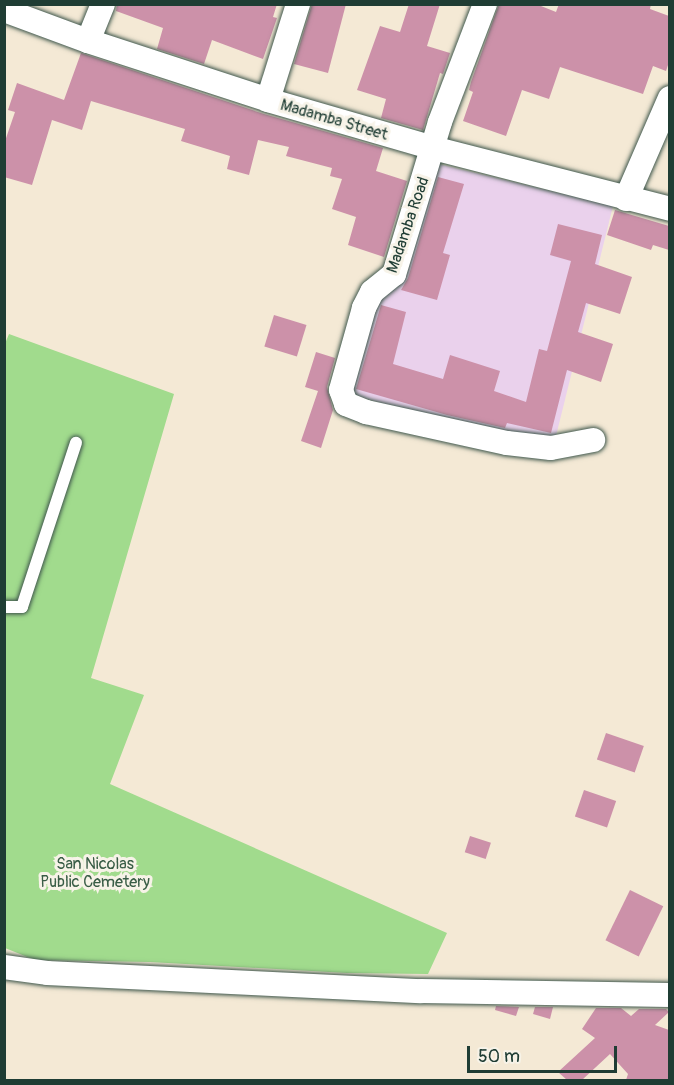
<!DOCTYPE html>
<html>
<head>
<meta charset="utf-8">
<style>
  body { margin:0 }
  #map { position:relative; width:674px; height:1085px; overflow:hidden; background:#f4e9d5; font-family:Pangolin,sans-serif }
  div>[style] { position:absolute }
  .built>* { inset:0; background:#ead1ec }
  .green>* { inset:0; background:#a1db8d }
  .building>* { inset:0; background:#cc91a9; transform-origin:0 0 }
  .roads { filter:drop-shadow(0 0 2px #3f574c) drop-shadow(0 0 2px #3f574c) }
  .lane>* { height:12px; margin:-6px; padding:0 6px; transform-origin:6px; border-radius:6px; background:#fff }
  .street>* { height:24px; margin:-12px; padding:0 12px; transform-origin:12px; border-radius:12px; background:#fff }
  span { translate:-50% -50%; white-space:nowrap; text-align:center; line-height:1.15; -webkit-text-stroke:6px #f7f3e8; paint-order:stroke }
  .street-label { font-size:16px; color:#1f3d34 }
  .park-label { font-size:16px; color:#395d46 }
  .frame { position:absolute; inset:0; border:6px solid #1f3d34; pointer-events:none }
  .scale { position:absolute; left:467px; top:1046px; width:150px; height:27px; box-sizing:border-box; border:3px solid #1f3d34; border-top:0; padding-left:8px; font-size:18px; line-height:21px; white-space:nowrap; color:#1f3d34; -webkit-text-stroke:4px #f7f3e8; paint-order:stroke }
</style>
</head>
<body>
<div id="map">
  <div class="built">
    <i style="clip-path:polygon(434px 163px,613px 206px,555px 440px,489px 433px,345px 393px,370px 300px)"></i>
  </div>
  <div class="green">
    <i style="clip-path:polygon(9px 334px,174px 394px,91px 678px,144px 695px,110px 784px,447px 933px,428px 974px,347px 973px,150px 962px,35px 960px,5px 948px,4px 346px)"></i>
  </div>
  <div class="building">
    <i style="clip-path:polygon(117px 4px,277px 4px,273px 17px,277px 18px,263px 59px,212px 40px,204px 64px,157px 49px,163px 28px,116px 11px)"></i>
    <i style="clip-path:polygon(312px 4px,346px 4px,328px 73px,294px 64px)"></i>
    <i style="clip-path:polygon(409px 4px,440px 4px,427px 46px,450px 53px,443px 74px,440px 73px,423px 130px,381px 118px,386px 99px,357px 90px,380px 26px,400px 32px)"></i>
    <i style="clip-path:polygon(499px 4px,536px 4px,556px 12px,559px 4px,651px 4px,650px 9px,669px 16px,669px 62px,666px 71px,653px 66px,643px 94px,560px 67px,549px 99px,522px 90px,506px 136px,463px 121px,473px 92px,469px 90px,471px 82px)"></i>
    <i style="clip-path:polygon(81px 53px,264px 114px,383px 148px,376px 171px,407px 181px,384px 257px,348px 245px,356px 217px,332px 209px,342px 179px,330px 176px,332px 168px,286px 156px,289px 147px,258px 140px,249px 175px,227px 169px,230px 156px,181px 141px,185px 129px,91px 101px,82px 130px,52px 120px,32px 185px,4px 177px,4px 144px,15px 112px,8px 110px,17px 83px,64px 100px)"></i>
    <i style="clip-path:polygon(438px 177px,464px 184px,443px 253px,450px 255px,437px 300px,401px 290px,408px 278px)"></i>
    <i style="clip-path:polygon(615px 210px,669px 226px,669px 250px,653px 245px,651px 250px,607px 235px)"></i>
    <i style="clip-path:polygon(558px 224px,602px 235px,595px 264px,632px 277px,620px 314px,586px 303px,578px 332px,613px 344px,601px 382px,567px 370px,551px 433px,507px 423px,505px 428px,447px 415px,356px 389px,381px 305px,406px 312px,393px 364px,443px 379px,450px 355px,500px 371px,494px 391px,526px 402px,539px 349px,547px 351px,571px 261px,550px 255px)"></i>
    <i style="left:274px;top:315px;width:34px;height:33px;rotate:17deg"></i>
    <i style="clip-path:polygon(316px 352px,335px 358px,327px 387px,333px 410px,321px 448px,301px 441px,318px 391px,305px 387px)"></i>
    <i style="left:606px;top:733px;width:40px;height:28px;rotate:19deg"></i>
    <i style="left:584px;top:790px;width:34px;height:28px;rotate:19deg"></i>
    <i style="left:470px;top:836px;width:22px;height:17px;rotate:18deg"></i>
    <i style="left:630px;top:890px;width:37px;height:56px;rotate:26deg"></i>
    <i style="clip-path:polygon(496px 1006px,519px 1007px,516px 1016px,495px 1010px)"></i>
    <i style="clip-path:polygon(535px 1007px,553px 1007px,550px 1019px,533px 1014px)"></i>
    <i style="clip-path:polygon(596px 1008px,621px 1008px,631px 1016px,639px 1009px,666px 1009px,669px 1012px,655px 1025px,669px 1030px,669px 1080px,626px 1080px,628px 1074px,610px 1054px,582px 1080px,567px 1080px,558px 1072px,595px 1038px,582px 1029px)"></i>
  </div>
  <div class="roads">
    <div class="lane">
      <i style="left:4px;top:607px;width:18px"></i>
      <i style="left:22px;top:607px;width:173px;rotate:-71.8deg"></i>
    </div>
    <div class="street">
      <i style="left:485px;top:4px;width:126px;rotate:110.9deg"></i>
      <i style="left:440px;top:122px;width:159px;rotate:106.8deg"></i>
      <i style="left:394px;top:274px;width:28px;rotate:141deg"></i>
      <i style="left:372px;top:292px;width:18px;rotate:117deg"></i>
      <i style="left:364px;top:308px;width:85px;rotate:105.7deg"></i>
      <i style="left:341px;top:390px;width:15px;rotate:70deg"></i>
      <i style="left:346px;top:404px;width:22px;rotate:22deg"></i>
      <i style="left:366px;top:412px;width:144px;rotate:12.4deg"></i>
      <i style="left:507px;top:443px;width:44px;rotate:6.5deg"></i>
      <i style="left:551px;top:448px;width:43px;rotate:-10.8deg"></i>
      <i style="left:4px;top:10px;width:90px;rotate:20.3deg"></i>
      <i style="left:88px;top:41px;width:189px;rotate:18.1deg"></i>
      <i style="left:268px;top:100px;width:172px;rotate:16.2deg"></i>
      <i style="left:433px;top:148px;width:245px;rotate:14.4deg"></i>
      <i style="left:88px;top:41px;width:40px;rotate:-68deg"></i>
      <i style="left:268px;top:100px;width:101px;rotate:-72.6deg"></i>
      <i style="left:626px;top:199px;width:110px;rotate:-66.5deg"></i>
      <i style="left:4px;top:967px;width:43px;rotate:7.9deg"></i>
      <i style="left:47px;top:973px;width:374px;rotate:2.8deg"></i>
      <i style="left:421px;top:991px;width:249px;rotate:0.9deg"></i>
    </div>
  </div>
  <div class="street-label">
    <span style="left:334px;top:120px;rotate:16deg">Madamba Street</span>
    <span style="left:408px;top:225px;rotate:-71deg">Madamba Road</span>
  </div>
  <div class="park-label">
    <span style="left:95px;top:873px">San Nicolas<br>Public Cemetery</span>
  </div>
  <div class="frame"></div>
  <div class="scale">50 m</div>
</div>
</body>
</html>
